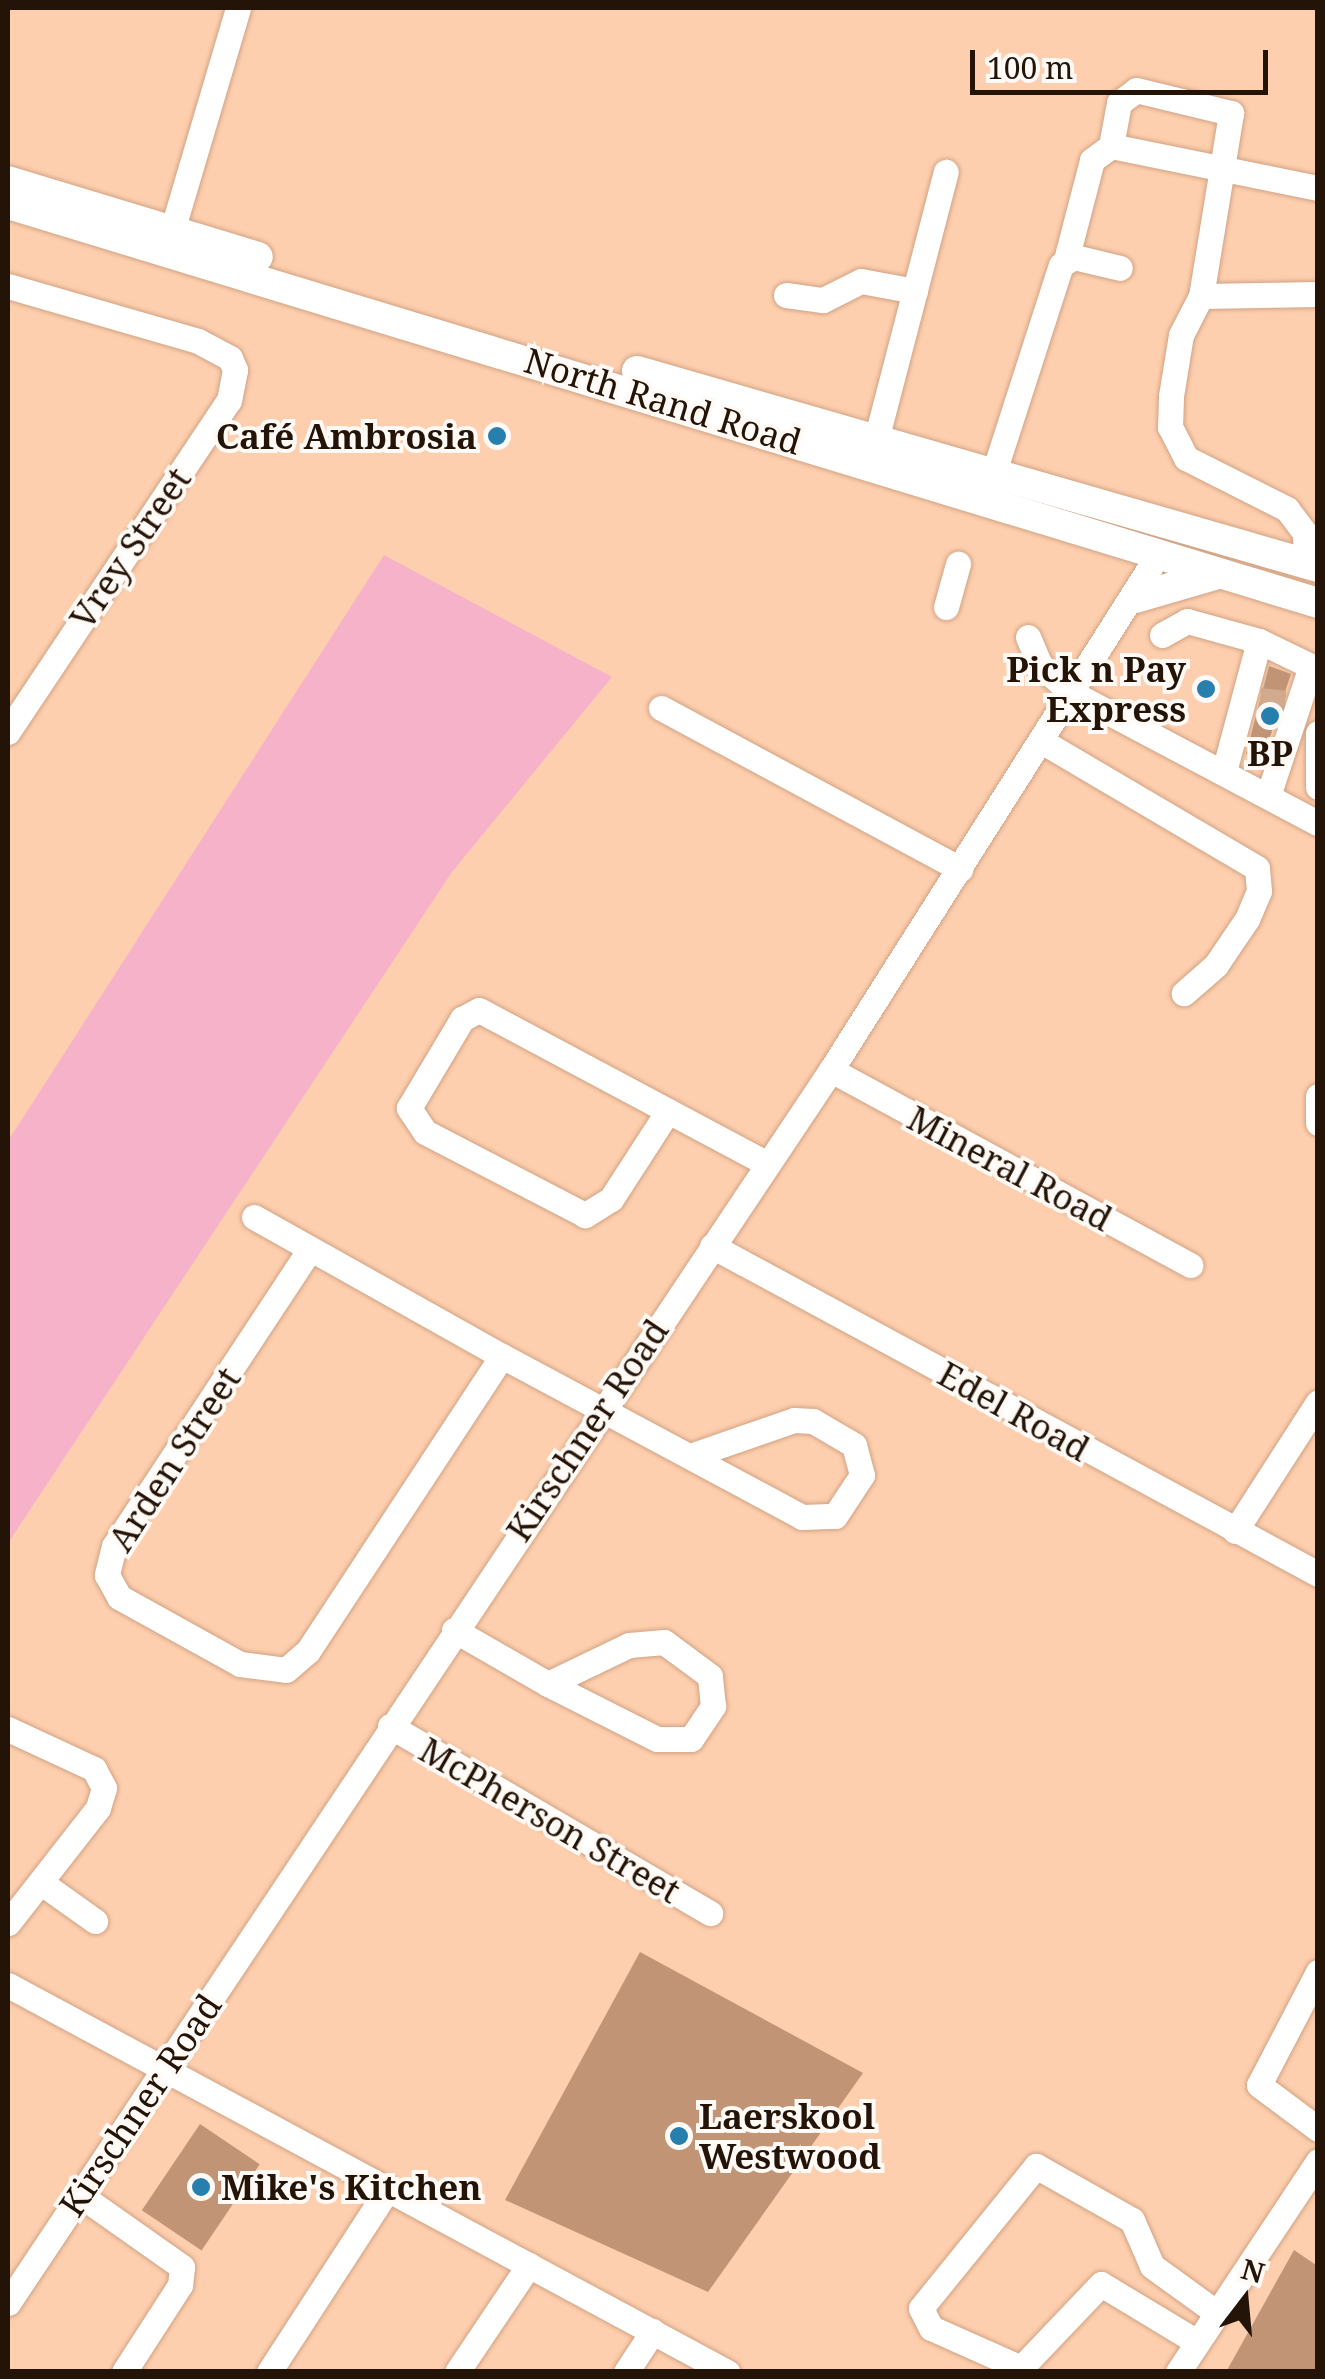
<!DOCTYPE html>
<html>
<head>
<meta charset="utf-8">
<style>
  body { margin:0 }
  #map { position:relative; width:1325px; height:2379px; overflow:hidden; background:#fecfae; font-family:"Noto Serif",serif }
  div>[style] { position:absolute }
  .green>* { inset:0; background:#f5b2c9 }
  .building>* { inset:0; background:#c09475; transform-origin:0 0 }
  .minor-tunnel>* { height:25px; margin-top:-12.5px; transform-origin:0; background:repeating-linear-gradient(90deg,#d2aa8d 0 25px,transparent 0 37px) }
  .roads { filter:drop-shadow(0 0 2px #d0a384) drop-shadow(0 0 2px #d0a384) }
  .minor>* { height:25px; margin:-12.5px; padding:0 12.5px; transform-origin:12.5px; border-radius:12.5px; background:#fff }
  .major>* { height:30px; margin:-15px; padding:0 15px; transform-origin:15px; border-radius:15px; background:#fff }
  .dots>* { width:28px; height:28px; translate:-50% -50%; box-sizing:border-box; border:5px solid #fffaf6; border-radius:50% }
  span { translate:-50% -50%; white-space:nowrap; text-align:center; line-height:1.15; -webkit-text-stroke:8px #fffaf6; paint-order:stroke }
  .street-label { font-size:35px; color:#241407 }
  .poi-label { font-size:35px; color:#241407; font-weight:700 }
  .right { translate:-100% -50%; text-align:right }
  .left { translate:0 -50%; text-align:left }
  .frame { position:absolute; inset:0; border:10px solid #241407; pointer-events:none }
  .north { position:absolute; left:1195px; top:2249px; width:100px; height:100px; -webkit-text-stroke:8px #fffaf6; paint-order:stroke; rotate:16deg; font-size:28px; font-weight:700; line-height:40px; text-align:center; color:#241407 }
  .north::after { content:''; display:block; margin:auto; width:35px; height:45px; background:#241407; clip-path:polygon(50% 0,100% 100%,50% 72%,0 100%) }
  .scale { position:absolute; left:970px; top:50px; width:298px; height:45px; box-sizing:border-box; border:5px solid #241407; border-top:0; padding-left:12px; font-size:30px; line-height:35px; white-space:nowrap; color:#241407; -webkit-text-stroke:8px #fffaf6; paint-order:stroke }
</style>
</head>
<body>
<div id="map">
  <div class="green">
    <i style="clip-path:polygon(384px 555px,612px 677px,452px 872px,8px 1543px,8px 1141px)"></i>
  </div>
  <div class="building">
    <i style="clip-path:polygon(1269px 666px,1291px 674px,1263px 758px,1246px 754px)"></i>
    <i style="clip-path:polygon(640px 1952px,863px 2073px,708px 2292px,505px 2200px)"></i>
    <i style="left:200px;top:2124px;width:72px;height:104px;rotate:34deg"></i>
    <i style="clip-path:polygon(1294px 2250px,1316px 2265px,1318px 2372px,1226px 2372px)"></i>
  </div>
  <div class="minor-tunnel">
    <i style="left:1260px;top:700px;width:30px;rotate:6deg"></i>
  </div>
  <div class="roads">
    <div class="minor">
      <i style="left:1111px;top:146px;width:44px;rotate:-79.5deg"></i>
      <i style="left:1119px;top:103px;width:21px;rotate:-37deg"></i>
      <i style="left:1136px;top:90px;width:98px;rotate:13.6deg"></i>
      <i style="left:1231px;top:113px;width:185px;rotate:99.3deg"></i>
      <i style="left:172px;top:231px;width:233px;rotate:-73.5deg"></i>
      <i style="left:1066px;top:260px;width:103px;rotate:-75.4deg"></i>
      <i style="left:1092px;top:160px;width:24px;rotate:-36deg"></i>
      <i style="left:1111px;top:146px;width:211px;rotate:11.5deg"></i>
      <i style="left:8px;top:286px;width:198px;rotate:16.1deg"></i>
      <i style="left:198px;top:341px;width:36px;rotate:28deg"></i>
      <i style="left:230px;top:358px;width:13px;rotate:67deg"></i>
      <i style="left:235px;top:370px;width:31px;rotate:101deg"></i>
      <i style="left:229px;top:400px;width:399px;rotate:123.7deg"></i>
      <i style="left:786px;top:295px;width:37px;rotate:8deg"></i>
      <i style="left:823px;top:300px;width:42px;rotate:-26.6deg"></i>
      <i style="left:861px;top:281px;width:55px;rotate:10.5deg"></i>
      <i style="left:877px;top:436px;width:273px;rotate:-75.4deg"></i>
      <i style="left:995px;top:469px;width:214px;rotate:-72.1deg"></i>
      <i style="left:1061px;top:265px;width:15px;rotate:-32deg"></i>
      <i style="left:1074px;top:257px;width:47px;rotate:13.4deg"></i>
      <i style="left:1306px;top:563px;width:30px;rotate:-92deg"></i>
      <i style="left:1305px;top:533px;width:30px;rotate:-127deg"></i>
      <i style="left:1287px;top:509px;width:113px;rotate:-153.2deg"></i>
      <i style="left:1186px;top:458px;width:35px;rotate:-117deg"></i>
      <i style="left:1170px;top:427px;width:31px;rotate:-88deg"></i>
      <i style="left:1171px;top:396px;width:62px;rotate:-80.7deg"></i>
      <i style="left:1181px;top:335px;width:44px;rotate:-62.9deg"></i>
      <i style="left:1201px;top:296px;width:117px;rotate:-1deg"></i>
      <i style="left:946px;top:607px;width:45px;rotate:-74.4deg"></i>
      <i style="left:1162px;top:635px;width:29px;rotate:-29deg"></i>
      <i style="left:1187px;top:621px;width:75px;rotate:15.5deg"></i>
      <i style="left:1259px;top:641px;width:131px;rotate:105deg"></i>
      <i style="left:1028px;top:637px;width:30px;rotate:67deg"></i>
      <i style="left:1040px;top:665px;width:43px;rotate:41.2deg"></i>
      <i style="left:1072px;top:693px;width:278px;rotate:27.9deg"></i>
      <i style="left:1259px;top:641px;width:58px;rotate:25.7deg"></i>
      <i style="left:1311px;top:666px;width:137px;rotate:108.3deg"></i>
      <i style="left:661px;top:708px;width:340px;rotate:28.3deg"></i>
      <i style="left:1318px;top:733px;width:54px;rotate:90deg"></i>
      <i style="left:1043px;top:742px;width:248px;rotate:30.5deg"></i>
      <i style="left:1257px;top:868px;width:23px;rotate:85deg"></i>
      <i style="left:1259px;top:891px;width:30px;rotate:113deg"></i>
      <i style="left:1247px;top:919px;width:55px;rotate:124deg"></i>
      <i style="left:1216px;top:965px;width:43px;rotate:138.8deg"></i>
      <i style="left:831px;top:1070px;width:409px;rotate:28.5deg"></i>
      <i style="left:1318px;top:1096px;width:27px;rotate:90deg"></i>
      <i style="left:668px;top:1111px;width:105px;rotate:122.9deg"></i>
      <i style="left:611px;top:1199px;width:31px;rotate:148deg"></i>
      <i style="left:585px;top:1215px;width:180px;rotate:-152.6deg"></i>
      <i style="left:425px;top:1132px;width:29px;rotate:-124deg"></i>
      <i style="left:409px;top:1108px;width:104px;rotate:-59.2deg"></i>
      <i style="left:462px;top:1019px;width:19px;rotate:-28deg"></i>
      <i style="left:479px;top:1010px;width:325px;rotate:28.1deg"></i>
      <i style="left:254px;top:1217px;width:284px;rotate:29.3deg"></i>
      <i style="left:502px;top:1356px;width:340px;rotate:28.2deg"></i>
      <i style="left:802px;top:1517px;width:33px;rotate:-2deg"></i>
      <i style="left:835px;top:1516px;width:49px;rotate:-56.6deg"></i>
      <i style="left:862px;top:1475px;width:31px;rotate:-105deg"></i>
      <i style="left:854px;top:1445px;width:48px;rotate:-149.7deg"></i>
      <i style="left:813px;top:1421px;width:19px;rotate:-177deg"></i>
      <i style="left:794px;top:1420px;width:110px;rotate:160.9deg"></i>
      <i style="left:712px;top:1246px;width:689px;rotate:28.42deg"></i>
      <i style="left:310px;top:1249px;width:356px;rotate:123.4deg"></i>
      <i style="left:114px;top:1546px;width:30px;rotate:104deg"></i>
      <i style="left:107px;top:1575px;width:25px;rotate:61deg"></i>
      <i style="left:119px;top:1597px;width:138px;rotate:29deg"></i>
      <i style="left:240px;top:1664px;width:46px;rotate:7.4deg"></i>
      <i style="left:286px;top:1670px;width:29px;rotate:-41deg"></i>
      <i style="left:308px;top:1651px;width:353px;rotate:-56.7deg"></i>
      <i style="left:1235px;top:1531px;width:153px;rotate:-57.2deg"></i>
      <i style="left:454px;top:1630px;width:108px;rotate:29.9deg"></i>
      <i style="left:548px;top:1684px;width:122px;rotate:26.8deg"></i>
      <i style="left:657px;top:1739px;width:34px"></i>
      <i style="left:691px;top:1739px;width:40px;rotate:-56deg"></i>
      <i style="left:713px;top:1706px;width:30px;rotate:-96deg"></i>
      <i style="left:710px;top:1676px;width:57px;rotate:-143.5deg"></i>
      <i style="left:664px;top:1642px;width:35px;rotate:175deg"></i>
      <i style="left:629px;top:1645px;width:90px;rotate:154.3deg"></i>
      <i style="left:390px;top:1726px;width:371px;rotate:30.3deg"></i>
      <i style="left:8px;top:1729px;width:95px;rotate:24.9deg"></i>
      <i style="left:94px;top:1769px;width:21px;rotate:62deg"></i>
      <i style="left:104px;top:1788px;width:21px;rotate:107deg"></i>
      <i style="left:98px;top:1808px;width:146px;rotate:128deg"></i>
      <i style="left:43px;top:1884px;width:64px;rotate:35.4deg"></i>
      <i style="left:1318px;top:1972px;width:127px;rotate:117.6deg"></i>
      <i style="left:1259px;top:2085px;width:74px;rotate:36.7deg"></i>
      <i style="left:8px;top:1985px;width:817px;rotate:28.29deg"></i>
      <i style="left:80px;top:2195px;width:125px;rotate:35.2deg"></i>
      <i style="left:182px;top:2267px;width:18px;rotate:96deg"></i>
      <i style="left:180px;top:2285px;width:103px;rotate:122.8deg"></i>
      <i style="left:8px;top:2303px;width:1482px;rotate:-56.28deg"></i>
      <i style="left:831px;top:1070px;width:612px;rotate:-57.61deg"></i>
      <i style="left:1197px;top:2342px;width:112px;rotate:-148.9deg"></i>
      <i style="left:1101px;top:2284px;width:116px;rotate:133.6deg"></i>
      <i style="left:1021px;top:2368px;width:98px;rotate:-156deg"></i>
      <i style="left:931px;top:2328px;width:22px;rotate:-117deg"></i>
      <i style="left:921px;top:2308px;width:183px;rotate:-51deg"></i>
      <i style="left:1036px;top:2166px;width:110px;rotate:29.4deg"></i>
      <i style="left:1132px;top:2220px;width:50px;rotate:66.5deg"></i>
      <i style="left:1152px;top:2266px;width:80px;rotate:35.9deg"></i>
      <i style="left:269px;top:2372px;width:218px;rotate:-57deg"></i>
      <i style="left:457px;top:2372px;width:129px;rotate:-56.1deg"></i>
      <i style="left:626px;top:2372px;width:49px;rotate:-56.6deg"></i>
      <i style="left:1178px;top:2372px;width:253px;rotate:-56.4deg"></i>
    </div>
    <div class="major">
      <i style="left:8px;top:181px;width:261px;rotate:16.9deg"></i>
      <i style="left:8px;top:204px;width:1369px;rotate:16.94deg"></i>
      <i style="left:637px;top:371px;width:709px;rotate:16.06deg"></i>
      <i style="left:1135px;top:598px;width:86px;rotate:-16.1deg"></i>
    </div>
  </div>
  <div class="dots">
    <i style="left:497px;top:436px;background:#267fad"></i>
    <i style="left:1206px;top:689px;background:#267fad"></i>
    <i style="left:1270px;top:716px;background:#267fad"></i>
    <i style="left:679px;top:2136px;background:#267fad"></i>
    <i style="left:201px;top:2187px;background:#267fad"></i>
  </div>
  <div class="street-label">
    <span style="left:663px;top:401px;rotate:17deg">North Rand Road</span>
    <span style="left:130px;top:548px;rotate:-56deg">Vrey Street</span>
    <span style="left:1010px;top:1168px;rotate:28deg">Mineral Road</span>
    <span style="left:1014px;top:1411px;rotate:29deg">Edel Road</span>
    <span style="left:587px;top:1430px;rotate:-56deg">Kirschner Road</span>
    <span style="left:174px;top:1459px;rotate:-57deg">Arden Street</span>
    <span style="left:550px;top:1820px;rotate:30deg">McPherson Street</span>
    <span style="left:140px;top:2105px;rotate:-56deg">Kirschner Road</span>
  </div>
  <div class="poi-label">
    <span class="right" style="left:477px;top:436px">Café Ambrosia</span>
    <span class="right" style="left:1186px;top:689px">Pick n Pay<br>Express</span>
    <span style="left:1270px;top:753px">BP</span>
    <span class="left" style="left:699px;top:2136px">Laerskool<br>Westwood</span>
    <span class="left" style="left:221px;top:2187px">Mike's Kitchen</span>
  </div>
  <div class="frame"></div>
  <div class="north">N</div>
  <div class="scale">100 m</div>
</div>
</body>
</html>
